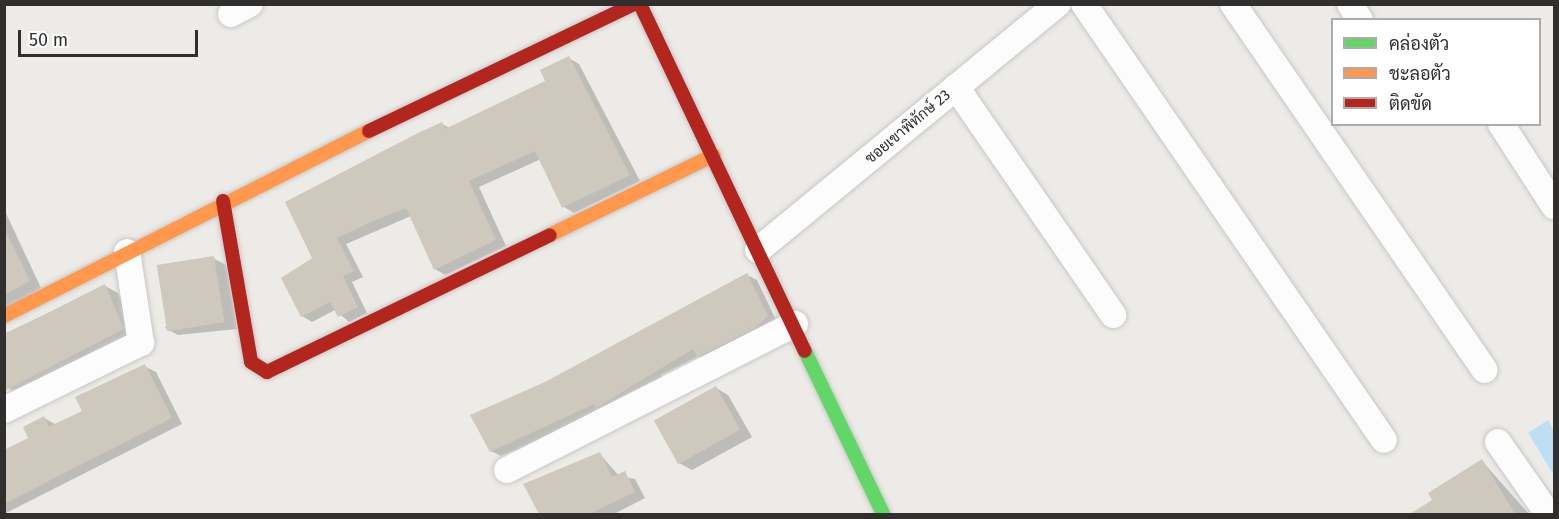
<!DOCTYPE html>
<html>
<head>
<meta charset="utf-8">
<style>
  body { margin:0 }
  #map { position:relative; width:1559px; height:519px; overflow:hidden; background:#edebe8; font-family:"Fira Sans",Sarabun,sans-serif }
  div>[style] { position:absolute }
  .water>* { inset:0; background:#bedef4 }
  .shadow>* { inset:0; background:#0003 }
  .building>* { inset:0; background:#cfc8bc; transform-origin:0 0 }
  .roads { filter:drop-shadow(0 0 2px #c8c7c5) drop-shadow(0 0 2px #c8c7c5) }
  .street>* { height:26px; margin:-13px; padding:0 13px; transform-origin:13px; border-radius:13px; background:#fcfcfc }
  .fast>* { height:14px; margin:-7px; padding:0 7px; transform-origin:7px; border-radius:7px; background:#63d668 }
  .slow>* { height:14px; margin:-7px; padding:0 7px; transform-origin:7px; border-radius:7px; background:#ff974d }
  .jam>* { height:14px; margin:-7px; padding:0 7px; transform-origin:7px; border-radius:7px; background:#b3261e }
  span { translate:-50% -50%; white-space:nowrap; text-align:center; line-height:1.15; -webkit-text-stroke:6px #fff; paint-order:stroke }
  .street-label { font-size:15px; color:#312f2d }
  .frame { position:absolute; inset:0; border:6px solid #312f2d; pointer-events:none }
  .legend { position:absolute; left:1331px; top:18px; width:210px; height:108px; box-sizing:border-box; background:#fff; border:2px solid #adacab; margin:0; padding:8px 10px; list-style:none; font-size:18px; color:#312f2d }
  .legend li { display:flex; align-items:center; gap:12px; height:30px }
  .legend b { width:30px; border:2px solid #adacab }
  .scale { position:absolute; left:18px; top:30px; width:180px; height:27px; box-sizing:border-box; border:3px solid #312f2d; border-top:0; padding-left:8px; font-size:18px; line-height:21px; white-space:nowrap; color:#312f2d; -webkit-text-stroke:4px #fff; paint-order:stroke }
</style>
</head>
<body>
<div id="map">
  <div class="water">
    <i style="clip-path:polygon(1548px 420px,1554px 431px,1554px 475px,1528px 433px)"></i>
  </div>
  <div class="shadow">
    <i style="clip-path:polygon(569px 58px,579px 64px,640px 181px,574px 213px,564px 207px,541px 159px,479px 187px,506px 246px,445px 275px,435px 269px,411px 216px,346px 244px,363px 277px,352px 282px,367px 313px,349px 322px,335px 310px,312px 322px,302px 316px,314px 259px,442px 124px,450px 128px,547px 82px)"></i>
    <i style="clip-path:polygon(4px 209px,41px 288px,4px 309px)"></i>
    <i style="clip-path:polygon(213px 258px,226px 265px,237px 329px,178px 335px,165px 328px)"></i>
    <i style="clip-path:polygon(747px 275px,757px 280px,777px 322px,708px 361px,699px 356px,661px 375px,664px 379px,639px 396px,501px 456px,491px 451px,546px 384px)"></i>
    <i style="clip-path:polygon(105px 286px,118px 293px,136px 336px,21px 396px,4px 385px,4px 334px)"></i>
    <i style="clip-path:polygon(144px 366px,156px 372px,182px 424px,4px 514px,4px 452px,31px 438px,44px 418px,55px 424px,84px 411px)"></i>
    <i style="clip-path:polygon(716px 388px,728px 395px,752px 437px,692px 470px,679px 463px)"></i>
    <i style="clip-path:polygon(600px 454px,619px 476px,635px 479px,645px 498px,614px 514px,540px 514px,525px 485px)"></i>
    <i style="clip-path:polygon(1482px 461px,1529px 514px,1413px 514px,1435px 501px)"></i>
  </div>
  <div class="building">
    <i style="clip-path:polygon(569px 56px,630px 175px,562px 208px,535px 151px,469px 181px,496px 240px,434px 270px,406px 208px,376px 220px,337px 238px,354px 271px,343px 276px,358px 307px,338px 317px,330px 302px,301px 317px,281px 278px,312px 258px,285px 202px,416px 134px,442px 122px,445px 129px,545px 81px,540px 70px)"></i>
    <i style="clip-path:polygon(4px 227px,30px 281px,4px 295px)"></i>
    <i style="left:214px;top:256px;width:67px;height:58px;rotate:81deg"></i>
    <i style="clip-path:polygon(747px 273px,768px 316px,753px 329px,697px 357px,693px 349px,596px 408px,594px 404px,490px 452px,470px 415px,545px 382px)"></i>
    <i style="clip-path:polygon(105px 284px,124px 329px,4px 391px,4px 335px)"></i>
    <i style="clip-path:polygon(145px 364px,172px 418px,4px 504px,4px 450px,28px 438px,23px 427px,44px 416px,49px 427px,82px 411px,75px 397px)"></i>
    <i style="left:716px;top:386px;width:50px;height:71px;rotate:61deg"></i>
    <i style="clip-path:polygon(600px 452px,612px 477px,625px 471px,635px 492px,590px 514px,539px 514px,523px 484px)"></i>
    <i style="clip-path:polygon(1482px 459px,1515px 514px,1410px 514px,1432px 500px,1428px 493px)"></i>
  </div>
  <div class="roads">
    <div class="street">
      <i style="left:1084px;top:4px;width:529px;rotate:55.47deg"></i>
      <i style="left:1233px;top:4px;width:444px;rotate:55.5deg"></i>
      <i style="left:1350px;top:4px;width:19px;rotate:58deg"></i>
      <i style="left:231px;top:14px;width:21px;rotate:-28deg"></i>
      <i style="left:956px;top:87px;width:277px;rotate:55.4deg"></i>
      <i style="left:1501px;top:124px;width:98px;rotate:57.1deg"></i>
      <i style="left:758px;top:250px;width:388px;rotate:-39.4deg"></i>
      <i style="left:4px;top:410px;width:153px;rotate:-26.1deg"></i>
      <i style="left:141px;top:343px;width:92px;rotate:-98.7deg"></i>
      <i style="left:1498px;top:442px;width:88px;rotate:55.2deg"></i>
      <i style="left:507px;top:470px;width:323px;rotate:-26.9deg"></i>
    </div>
    <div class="fast">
      <i style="left:805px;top:351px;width:181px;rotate:64.4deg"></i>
    </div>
    <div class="slow">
      <i style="left:550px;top:235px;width:182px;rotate:-26deg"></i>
      <i style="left:4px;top:316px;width:409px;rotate:-26.9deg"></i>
    </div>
    <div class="jam">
      <i style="left:640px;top:4px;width:384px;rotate:64.6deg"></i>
      <i style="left:369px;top:131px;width:294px;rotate:-25.6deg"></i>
      <i style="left:223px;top:201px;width:163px;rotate:80.1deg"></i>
      <i style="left:251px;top:362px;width:19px;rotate:32deg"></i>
      <i style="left:267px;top:372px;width:314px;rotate:-25.8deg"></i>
    </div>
  </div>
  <div class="street-label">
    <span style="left:908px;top:127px;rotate:-40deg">ซอยเขาพิทักษ์ 23</span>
  </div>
  <div class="frame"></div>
  <ul class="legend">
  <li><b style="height:8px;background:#63d668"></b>คล่องตัว</li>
  <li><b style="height:8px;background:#ff974d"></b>ชะลอตัว</li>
  <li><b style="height:8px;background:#b3261e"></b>ติดขัด</li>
  </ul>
  <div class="scale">50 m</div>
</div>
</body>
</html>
